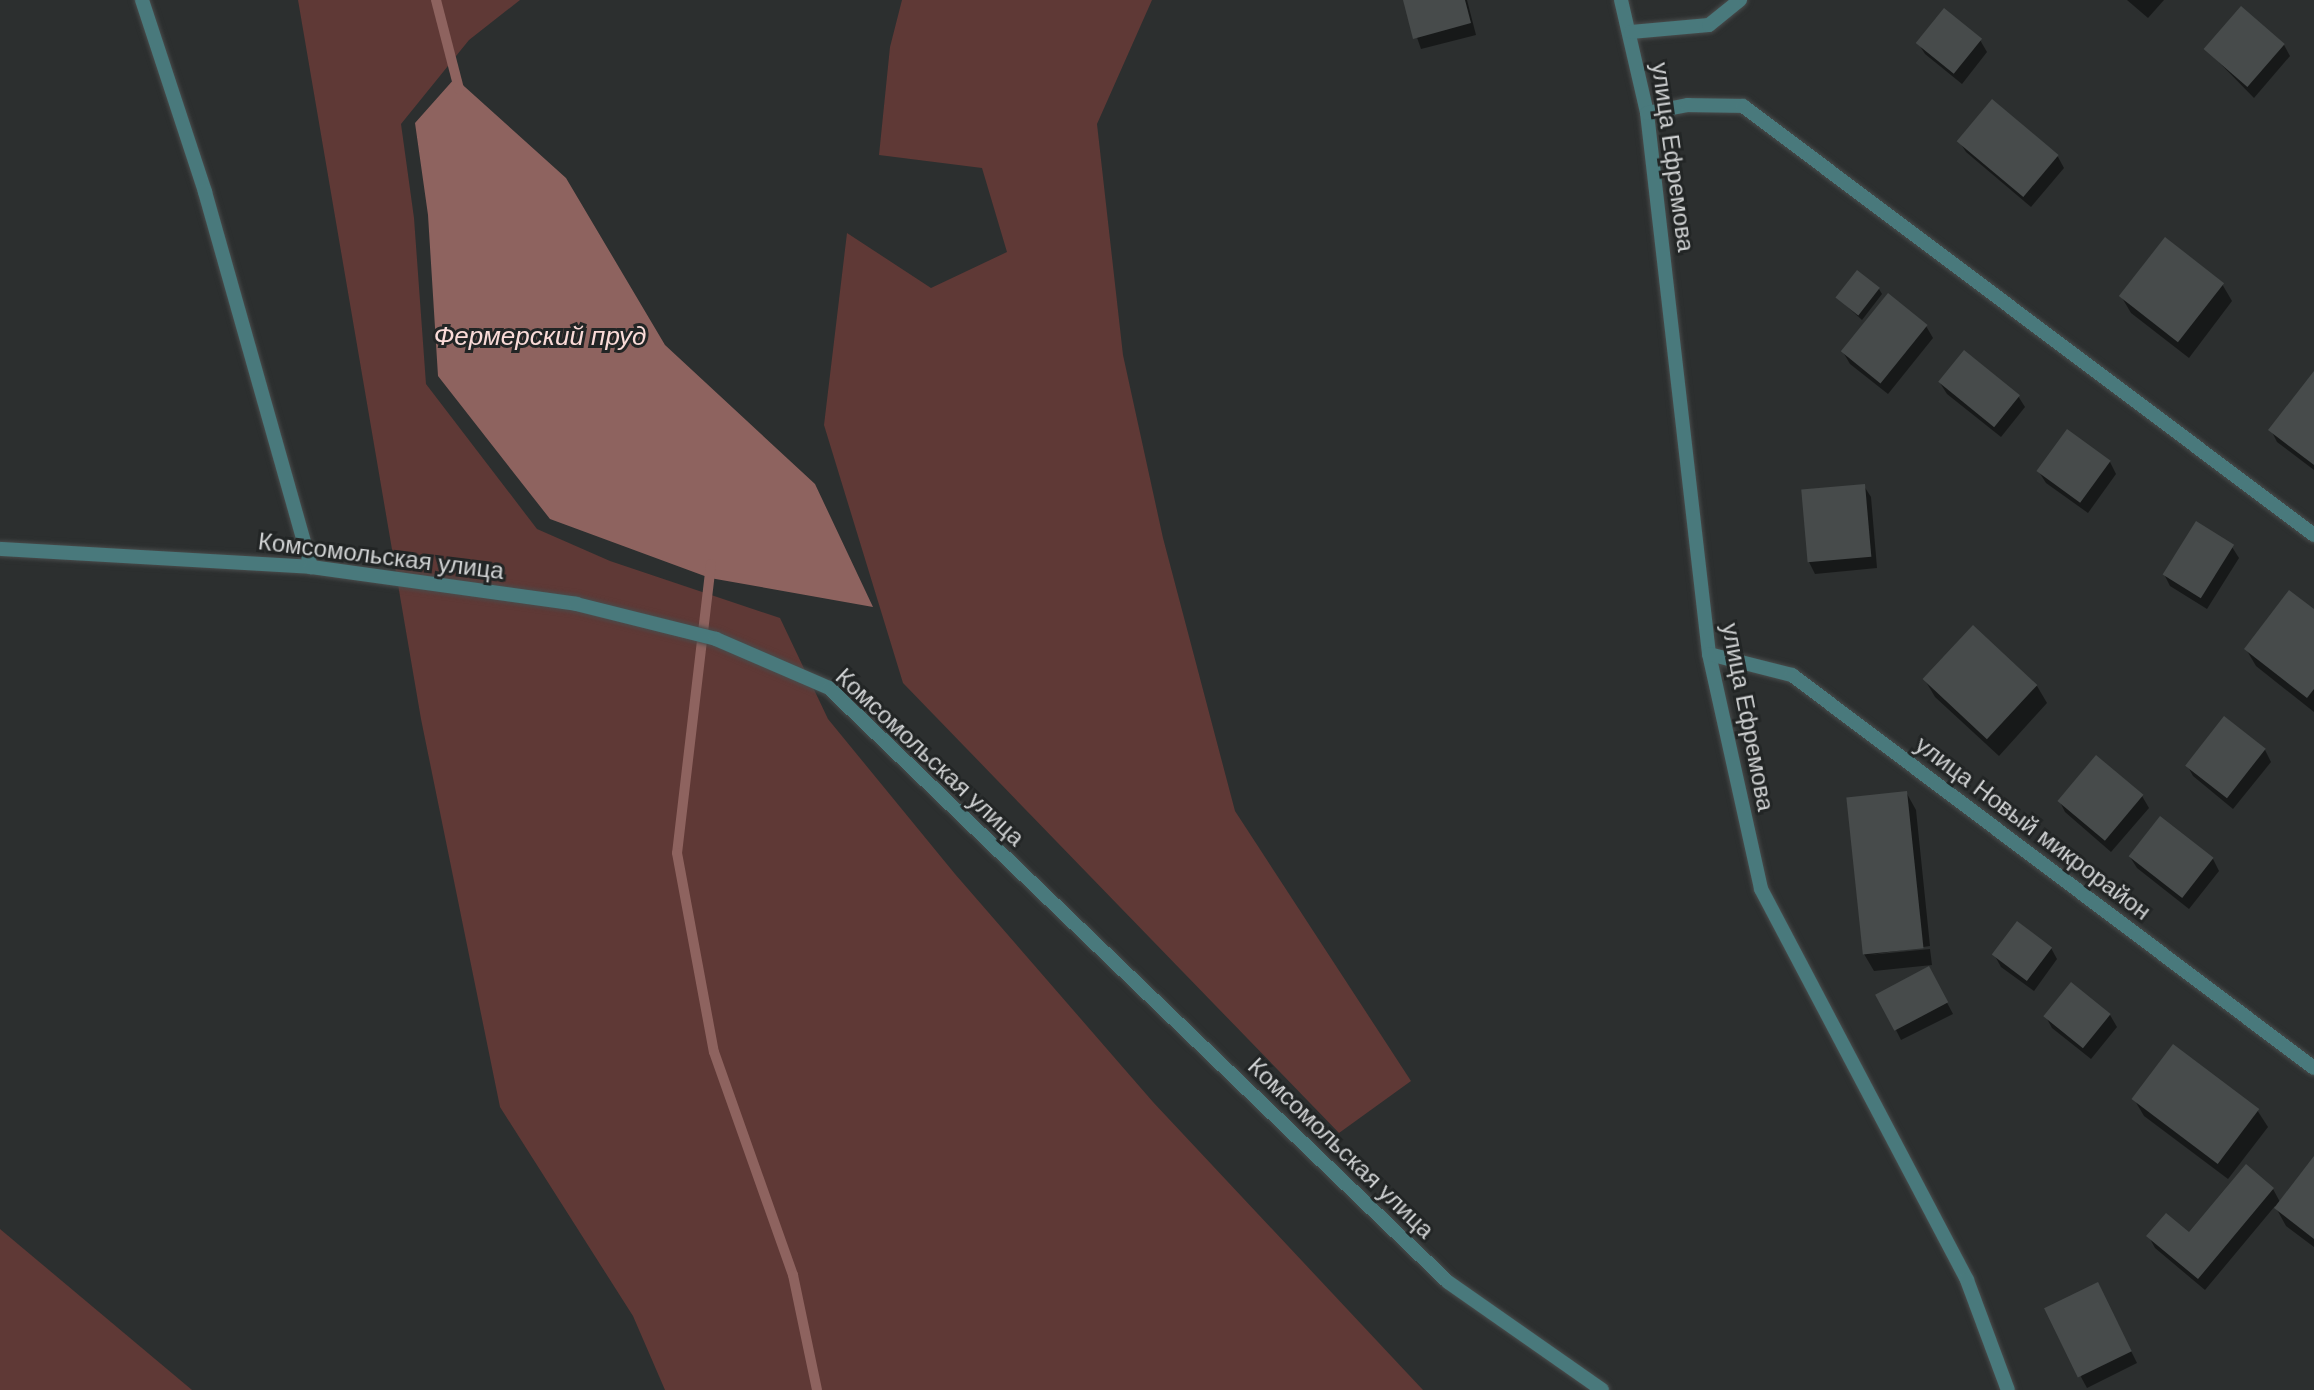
<!DOCTYPE html>
<html>
<head>
<meta charset="utf-8">
<style>
  body { margin:0 }
  #map { position:relative; width:2314px; height:1390px; overflow:hidden; background:#2c2f2f; font-family:Helvetica,sans-serif }
  div>[style] { position:absolute }
  .green>* { inset:0; background:#5f3936 }
  .water>* { inset:0; background:#8e635f }
  .shadow>* { inset:0; background:#0007 }
  .stream>* { height:10px; margin:-5px; padding:0 5px; transform-origin:5px; border-radius:5px; background:#8e635f }
  .building>* { inset:0; background:#474b4b; transform-origin:0 0 }
  .roads { filter:drop-shadow(0 0 2px #494c4c) drop-shadow(0 0 2px #494c4c) }
  .service>* { height:14px; margin:-7px; padding:0 7px; transform-origin:7px; border-radius:7px; background:#49797c }
  .minor>* { height:14px; margin:-7px; padding:0 7px; transform-origin:7px; border-radius:7px; background:#49797c }
  .tertiary>* { height:14px; margin:-7px; padding:0 7px; transform-origin:7px; border-radius:7px; background:#49797c }
  span { translate:-50% -50%; white-space:nowrap; text-align:center; line-height:1.15; -webkit-text-stroke:6px #222525; paint-order:stroke }
  .street-label { font-size:24px; color:#cfd1d2 }
  .water-label { font-size:26px; color:#fadbd8; font-style:italic }
</style>
</head>
<body>
<div id="map">
  <div class="green">
    <i style="clip-path:polygon(298px 0,520px 0,469px 40px,401px 124px,414px 218px,426px 384px,537px 529px,610px 561px,780px 618px,828px 719px,955px 874px,1153px 1102px,1423px 1390px,665px 1390px,633px 1316px,500px 1107px,421px 719px)"></i>
    <i style="clip-path:polygon(902px 0,1152px 0,1097px 124px,1123px 355px,1163px 538px,1235px 811px,1411px 1081px,1339px 1133px,903px 683px,824px 425px,847px 233px,931px 288px,1007px 252px,982px 168px,879px 155px,890px 47px)"></i>
    <i style="clip-path:polygon(0 1229px,192px 1390px,0 1390px)"></i>
  </div>
  <div class="water">
    <i style="clip-path:polygon(455px 78px,566px 178px,665px 345px,815px 484px,873px 607px,710px 578px,550px 519px,438px 376px,428px 215px,415px 123px)"></i>
  </div>
  <div class="shadow">
    <i style="clip-path:polygon(1404px 0,1467px 0,1476px 35px,1421px 49px)"></i>
    <i style="clip-path:polygon(2127px 0,2164px 0,2148px 18px)"></i>
    <i style="clip-path:polygon(1980px 40px,1987px 52px,1962px 84px,1925px 54px,1918px 43px)"></i>
    <i style="clip-path:polygon(2284px 45px,2290px 56px,2254px 98px,2206px 49px)"></i>
    <i style="clip-path:polygon(1992px 101px,2058px 157px,2064px 168px,2031px 207px,1966px 152px,1959px 141px)"></i>
    <i style="clip-path:polygon(2222px 284px,2232px 301px,2189px 358px,2131px 313px,2121px 296px)"></i>
    <i style="clip-path:polygon(1879px 289px,1882px 294px,1862px 320px,1838px 298px)"></i>
    <i style="clip-path:polygon(1926px 326px,1933px 338px,1888px 394px,1850px 364px,1843px 352px)"></i>
    <i style="clip-path:polygon(2314px 376px,2314px 470px,2277px 442px,2271px 430px)"></i>
    <i style="clip-path:polygon(1940px 383px,2018px 396px,2025px 407px,2001px 437px,1947px 394px)"></i>
    <i style="clip-path:polygon(2110px 462px,2116px 474px,2088px 513px,2046px 483px,2039px 472px)"></i>
    <i style="clip-path:polygon(1864px 486px,1871px 497px,1877px 568px,1815px 574px,1809px 562px)"></i>
    <i style="clip-path:polygon(2232px 547px,2239px 558px,2207px 609px,2170px 586px,2164px 574px)"></i>
    <i style="clip-path:polygon(2314px 611px,2314px 712px,2256px 666px,2246px 649px)"></i>
    <i style="clip-path:polygon(1925px 680px,2037px 686px,2047px 703px,1999px 756px,1935px 697px)"></i>
    <i style="clip-path:polygon(2265px 750px,2271px 762px,2233px 809px,2193px 776px,2187px 765px)"></i>
    <i style="clip-path:polygon(1906px 792px,1916px 810px,1930px 946px,1869px 955px,1930px 949px,1932px 965px,1874px 971px,1864px 954px)"></i>
    <i style="clip-path:polygon(2142px 796px,2149px 808px,2111px 852px,2065px 812px,2059px 800px)"></i>
    <i style="clip-path:polygon(2130px 857px,2213px 859px,2219px 871px,2189px 909px,2137px 868px)"></i>
    <i style="clip-path:polygon(2051px 948px,2057px 959px,2034px 991px,2001px 967px,1995px 956px)"></i>
    <i style="clip-path:polygon(1935px 980px,1953px 1014px,1901px 1040px,1878px 994px)"></i>
    <i style="clip-path:polygon(2072px 984px,2110px 1015px,2117px 1027px,2091px 1059px,2052px 1028px,2046px 1017px)"></i>
    <i style="clip-path:polygon(2134px 1099px,2257px 1110px,2268px 1127px,2228px 1179px,2144px 1116px)"></i>
    <i style="clip-path:polygon(2314px 1159px,2314px 1247px,2286px 1226px,2275px 1206px,2205px 1290px,2155px 1248px,2149px 1237px,2189px 1234px,2273px 1189px,2280px 1202px)"></i>
    <i style="clip-path:polygon(2103px 1295px,2137px 1363px,2087px 1388px,2081px 1377px)"></i>
  </div>
  <div class="stream">
    <i style="left:436px;top:0;width:92px;rotate:75.5deg"></i>
    <i style="left:711px;top:564px;width:291px;rotate:96.7deg"></i>
    <i style="left:677px;top:853px;width:202px;rotate:79.5deg"></i>
    <i style="left:714px;top:1052px;width:237px;rotate:70.5deg"></i>
    <i style="left:793px;top:1275px;width:117px;rotate:78.2deg"></i>
  </div>
  <div class="building">
    <i style="clip-path:polygon(1403px 0,1465px 0,1471px 23px,1413px 39px)"></i>
    <i style="left:2241px;top:6px;width:58px;height:57px;rotate:41deg"></i>
    <i style="left:1944px;top:8px;width:49px;height:45px;rotate:39deg"></i>
    <i style="left:1992px;top:99px;width:87px;height:55px;rotate:40deg"></i>
    <i style="left:2165px;top:237px;width:75px;height:75px;rotate:38deg"></i>
    <i style="left:1857px;top:270px;width:29px;height:35px;rotate:38deg"></i>
    <i style="left:1888px;top:293px;width:51px;height:75px;rotate:39deg"></i>
    <i style="left:1964px;top:350px;width:72px;height:41px;rotate:39deg"></i>
    <i style="clip-path:polygon(2314px 371px,2314px 465px,2268px 430px)"></i>
    <i style="left:2067px;top:429px;width:54px;height:52px;rotate:36deg"></i>
    <i style="left:1865px;top:484px;width:73px;height:64px;rotate:85deg"></i>
    <i style="left:2196px;top:521px;width:45px;height:63px;rotate:32deg"></i>
    <i style="clip-path:polygon(2289px 590px,2314px 609px,2314px 689px,2307px 698px,2244px 649px)"></i>
    <i style="left:1973px;top:625px;width:88px;height:74px;rotate:43deg"></i>
    <i style="left:2224px;top:716px;width:53px;height:63px;rotate:38deg"></i>
    <i style="left:2096px;top:755px;width:62px;height:60px;rotate:40deg"></i>
    <i style="left:1907px;top:791px;width:158px;height:61px;rotate:84deg"></i>
    <i style="left:2160px;top:816px;width:68px;height:51px;rotate:38deg"></i>
    <i style="left:2017px;top:921px;width:44px;height:42px;rotate:37deg"></i>
    <i style="left:1929px;top:966px;width:41px;height:61px;rotate:62deg"></i>
    <i style="left:2071px;top:982px;width:51px;height:44px;rotate:39deg"></i>
    <i style="left:2173px;top:1044px;width:108px;height:69px;rotate:37deg"></i>
    <i style="clip-path:polygon(2314px 1156px,2314px 1239px,2274px 1208px)"></i>
    <i style="clip-path:polygon(2246px 1164px,2274px 1188px,2198px 1279px,2146px 1236px,2166px 1213px,2189px 1232px)"></i>
    <i style="left:2098px;top:1282px;width:77px;height:60px;rotate:64deg"></i>
  </div>
  <div class="roads">
    <div class="service">
      <i style="left:142px;top:0;width:202px;rotate:71.8deg"></i>
      <i style="left:205px;top:192px;width:390px;rotate:74.2deg"></i>
    </div>
    <div class="minor">
      <i style="left:1621px;top:0;width:116px;rotate:77deg"></i>
      <i style="left:1647px;top:113px;width:545px;rotate:83.46deg"></i>
      <i style="left:1709px;top:654px;width:241px;rotate:77.5deg"></i>
      <i style="left:1761px;top:889px;width:442px;rotate:62.2deg"></i>
      <i style="left:1967px;top:1280px;width:117px;rotate:69.6deg"></i>
      <i style="left:1631px;top:32px;width:78px;rotate:-5.1deg"></i>
      <i style="left:1709px;top:25px;width:40px;rotate:-39deg"></i>
      <i style="left:1647px;top:113px;width:42px;rotate:-11deg"></i>
      <i style="left:1688px;top:105px;width:55px;rotate:1deg"></i>
      <i style="left:1743px;top:106px;width:714px;rotate:36.92deg"></i>
      <i style="left:1709px;top:654px;width:86px;rotate:14.2deg"></i>
      <i style="left:1792px;top:675px;width:653px;rotate:36.98deg"></i>
    </div>
    <div class="tertiary">
      <i style="left:0;top:549px;width:312px;rotate:3.3deg"></i>
      <i style="left:311px;top:567px;width:268px;rotate:7.9deg"></i>
      <i style="left:576px;top:604px;width:144px;rotate:14deg"></i>
      <i style="left:716px;top:639px;width:123px;rotate:23.4deg"></i>
      <i style="left:829px;top:688px;width:858px;rotate:43.82deg"></i>
      <i style="left:1448px;top:1282px;width:188px;rotate:35deg"></i>
    </div>
  </div>
  <div class="street-label">
    <span style="left:1673px;top:157px;rotate:82deg">улица Ефремова</span>
    <span style="left:381px;top:556px;rotate:7deg">Комсомольская улица</span>
    <span style="left:1748px;top:717px;rotate:79deg">улица Ефремова</span>
    <span style="left:930px;top:757px;rotate:43deg">Комсомольская улица</span>
    <span style="left:2033px;top:828px;rotate:37deg">улица Новый микрорайон</span>
    <span style="left:1341px;top:1148px;rotate:44deg">Комсомольская улица</span>
  </div>
  <div class="water-label">
    <span style="left:540px;top:337px">Фермерский пруд</span>
  </div>
</div>
</body>
</html>
